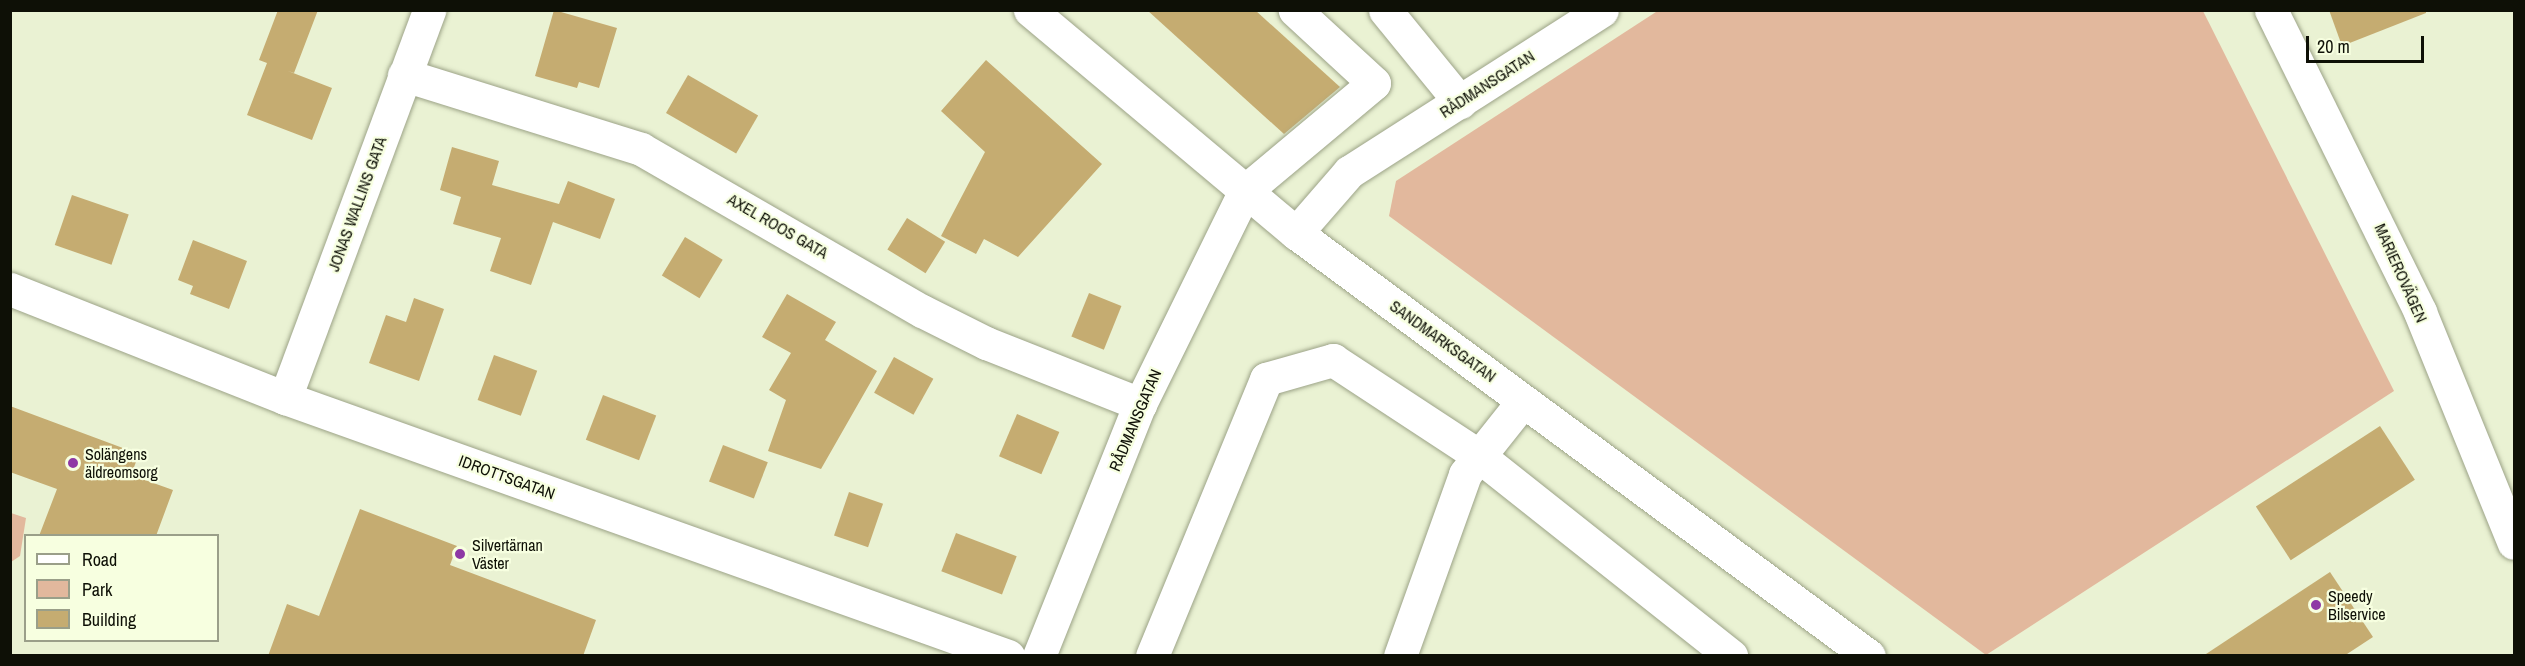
<!DOCTYPE html>
<html>
<head>
<meta charset="utf-8">
<style>
  body { margin:0 }
  #map { position:relative; width:2525px; height:666px; overflow:hidden; background:#eaf2d3; font-family:"Archivo Narrow",sans-serif }
  div>[style] { position:absolute }
  .green>* { inset:0; background:#e2b89d }
  .building>* { inset:0; background:#c5ac71; transform-origin:0 0 }
  .roads { filter:drop-shadow(0 0 2px #9ca387) drop-shadow(0 0 2px #9ca387) }
  .minor>* { height:33px; margin:-16.5px; padding:0 16.5px; transform-origin:16.5px; border-radius:16.5px; background:#fff }
  .dots>* { width:16px; height:16px; translate:-50% -50%; box-sizing:border-box; border:3px solid #f7ffe0; border-radius:50% }
  span { translate:-50% -50%; white-space:nowrap; text-align:center; line-height:1.15; -webkit-text-stroke:4.5px #f7ffe0; paint-order:stroke }
  .street-label { font-size:16px; color:#0e1006 }
  .poi-label { font-size:16px; color:#0e1006 }
  .left { translate:0 -50%; text-align:left }
  .frame { position:absolute; inset:0; border:12px solid #0e1006; pointer-events:none }
  .legend { position:absolute; left:24px; top:534px; width:195px; height:108px; box-sizing:border-box; background:#f7ffe0; border:2px solid #9a9f89; margin:0; padding:8px 10px; list-style:none; font-size:18px; color:#0e1006 }
  .legend li { display:flex; align-items:center; gap:12px; height:30px }
  .legend b { width:30px; border:2px solid #9a9f89 }
  .scale { position:absolute; left:2306px; top:36px; width:118px; height:27px; box-sizing:border-box; border:3px solid #0e1006; border-top:0; padding-left:8px; font-size:18px; line-height:21px; white-space:nowrap; color:#0e1006; -webkit-text-stroke:4px #f7ffe0; paint-order:stroke }
</style>
</head>
<body>
<div id="map">
  <div class="green">
    <i style="clip-path:polygon(1659px 10px,2203px 11px,2394px 391px,1986px 655px,1389px 216px,1396px 181px)"></i>
    <i style="clip-path:polygon(11px 513px,26px 518px,20px 556px,11px 562px)"></i>
  </div>
  <div class="building">
    <i style="clip-path:polygon(278px 10px,318px 10px,294px 73px,288px 71px,332px 88px,312px 140px,247px 115px,267px 63px,259px 60px)"></i>
    <i style="clip-path:polygon(554px 10px,617px 28px,599px 88px,579px 82px,577px 88px,535px 76px)"></i>
    <i style="clip-path:polygon(1147px 10px,1255px 10px,1340px 87px,1284px 134px)"></i>
    <i style="clip-path:polygon(2329px 10px,2426px 10px,2426px 13px,2342px 46px)"></i>
    <i style="clip-path:polygon(986px 60px,1102px 164px,1018px 257px,984px 239px,976px 254px,941px 236px,985px 152px,941px 111px)"></i>
    <i style="left:688px;top:75px;width:81px;height:44px;rotate:30deg"></i>
    <i style="clip-path:polygon(452px 147px,499px 161px,492px 185px,559px 204px,568px 181px,615px 199px,600px 239px,553px 222px,531px 285px,490px 271px,501px 238px,453px 224px,461px 197px,440px 190px)"></i>
    <i style="left:72px;top:195px;width:60px;height:53px;rotate:19deg"></i>
    <i style="left:907px;top:218px;width:45px;height:37px;rotate:32deg"></i>
    <i style="left:685px;top:237px;width:44px;height:45px;rotate:31deg"></i>
    <i style="clip-path:polygon(193px 240px,247px 261px,229px 309px,190px 294px,193px 286px,178px 280px)"></i>
    <i style="left:1089px;top:293px;width:35px;height:47px;rotate:22deg"></i>
    <i style="clip-path:polygon(787px 294px,836px 322px,825px 340px,877px 371px,821px 469px,768px 451px,786px 400px,769px 390px,791px 353px,762px 337px)"></i>
    <i style="clip-path:polygon(414px 298px,444px 309px,419px 381px,369px 363px,386px 315px,406px 322px)"></i>
    <i style="left:494px;top:355px;width:46px;height:48px;rotate:20deg"></i>
    <i style="left:894px;top:357px;width:45px;height:41px;rotate:29deg"></i>
    <i style="left:603px;top:395px;width:57px;height:48px;rotate:21deg"></i>
    <i style="clip-path:polygon(10px 406px,139px 454px,131px 475px,173px 490px,156px 536px,39px 536px,57px 489px,10px 472px)"></i>
    <i style="left:1017px;top:414px;width:46px;height:46px;rotate:23deg"></i>
    <i style="left:2380px;top:426px;width:64px;height:148px;rotate:57deg"></i>
    <i style="left:723px;top:445px;width:48px;height:39px;rotate:21deg"></i>
    <i style="left:849px;top:492px;width:36px;height:46px;rotate:19deg"></i>
    <i style="clip-path:polygon(360px 509px,457px 546px,450px 565px,596px 620px,583px 656px,268px 656px,287px 604px,319px 616px)"></i>
    <i style="left:956px;top:533px;width:65px;height:41px;rotate:21deg"></i>
    <i style="clip-path:polygon(2330px 572px,2373px 637px,2344px 656px,2203px 656px)"></i>
  </div>
  <div class="roads">
    <div class="minor">
      <i style="left:1030px;top:10px;width:347px;rotate:40deg"></i>
      <i style="left:1296px;top:233px;width:712px;rotate:36.44deg"></i>
      <i style="left:1385px;top:10px;width:119px;rotate:50.8deg"></i>
      <i style="left:2271px;top:10px;width:337px;rotate:63.7deg"></i>
      <i style="left:2420px;top:312px;width:249px;rotate:67.9deg"></i>
      <i style="left:404px;top:75px;width:248px;rotate:17.3deg"></i>
      <i style="left:641px;top:149px;width:324px;rotate:30deg"></i>
      <i style="left:922px;top:311px;width:72px;rotate:26.6deg"></i>
      <i style="left:986px;top:343px;width:166px;rotate:21.6deg"></i>
      <i style="left:1296px;top:233px;width:81px;rotate:-49deg"></i>
      <i style="left:1349px;top:172px;width:300px;rotate:-32.6deg"></i>
      <i style="left:10px;top:289px;width:296px;rotate:21.6deg"></i>
      <i style="left:285px;top:398px;width:768px;rotate:19.64deg"></i>
      <i style="left:285px;top:398px;width:414px;rotate:-69.6deg"></i>
      <i style="left:1039px;top:656px;width:271px;rotate:-68.2deg"></i>
      <i style="left:1140px;top:404px;width:237px;rotate:-63.8deg"></i>
      <i style="left:1245px;top:191px;width:168px;rotate:-39.9deg"></i>
      <i style="left:1374px;top:83px;width:108px;rotate:-137.3deg"></i>
      <i style="left:1152px;top:656px;width:300px;rotate:-67.6deg"></i>
      <i style="left:1266px;top:379px;width:70px;rotate:-15.8deg"></i>
      <i style="left:1333px;top:360px;width:175px;rotate:33.3deg"></i>
      <i style="left:1479px;top:456px;width:322px;rotate:38.4deg"></i>
      <i style="left:1400px;top:656px;width:193px;rotate:-70.3deg"></i>
      <i style="left:1465px;top:474px;width:93px;rotate:-51.5deg"></i>
    </div>
  </div>
  <div class="dots">
    <i style="left:73px;top:463px;background:#8e38a5"></i>
    <i style="left:460px;top:554px;background:#8e38a5"></i>
    <i style="left:2316px;top:605px;background:#8e38a5"></i>
  </div>
  <div class="street-label">
    <span style="left:1487px;top:84px;rotate:-33deg">RÅDMANSGATAN</span>
    <span style="left:357px;top:204px;rotate:-70deg">JONAS WALLINS GATA</span>
    <span style="left:778px;top:226px;rotate:30deg">AXEL ROOS GATA</span>
    <span style="left:2401px;top:273px;rotate:66deg">MARIEROVÄGEN</span>
    <span style="left:1443px;top:341px;rotate:36deg">SANDMARKSGATAN</span>
    <span style="left:1135px;top:420px;rotate:-67deg">RÅDMANSGATAN</span>
    <span style="left:507px;top:477px;rotate:20deg">IDROTTSGATAN</span>
  </div>
  <div class="poi-label">
    <span class="left" style="left:85px;top:463px">Solängens<br>äldreomsorg</span>
    <span class="left" style="left:472px;top:554px">Silvertärnan<br>Väster</span>
    <span class="left" style="left:2328px;top:605px">Speedy<br>Bilservice</span>
  </div>
  <div class="frame"></div>
  <ul class="legend">
  <li><b style="height:8px;background:#fff"></b>Road</li>
  <li><b style="height:16px;background:#e2b89d"></b>Park</li>
  <li><b style="height:16px;background:#c5ac71"></b>Building</li>
  </ul>
  <div class="scale">20 m</div>
</div>
</body>
</html>
